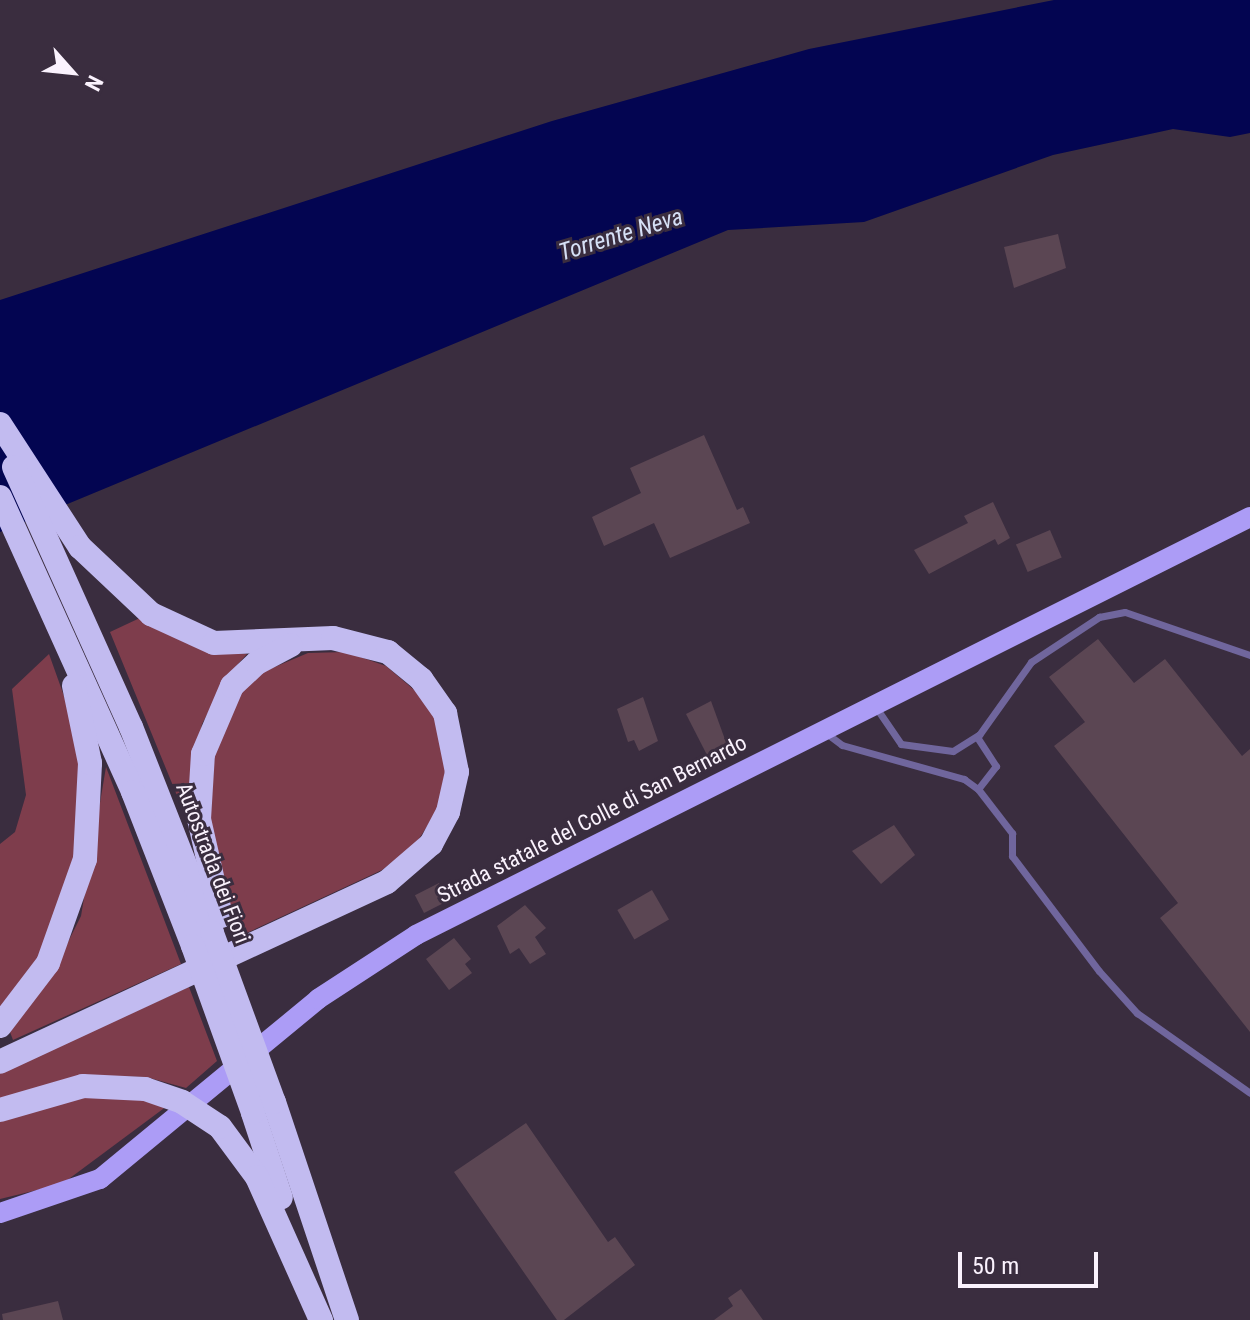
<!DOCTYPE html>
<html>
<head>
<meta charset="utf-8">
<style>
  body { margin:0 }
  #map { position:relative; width:1250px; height:1320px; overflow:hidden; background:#3a2d3f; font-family:"Roboto Condensed",sans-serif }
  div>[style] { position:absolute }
  .green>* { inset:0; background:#7e3d4c }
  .water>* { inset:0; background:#030551 }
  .building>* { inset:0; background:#5b4653; transform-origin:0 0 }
  .lane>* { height:7px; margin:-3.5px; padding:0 3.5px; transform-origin:3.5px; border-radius:3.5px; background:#70669d }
  .primary>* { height:20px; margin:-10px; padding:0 10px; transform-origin:10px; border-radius:10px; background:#ac9cf6 }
  .highway>* { height:24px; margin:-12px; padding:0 12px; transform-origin:12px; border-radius:12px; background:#c2bbf0 }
  .highway-bridge>* { height:24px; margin:-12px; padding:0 12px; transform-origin:12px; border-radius:12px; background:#c2bbf0 }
  span { translate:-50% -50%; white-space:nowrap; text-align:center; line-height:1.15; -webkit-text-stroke:6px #3a2d3f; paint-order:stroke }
  .street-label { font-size:22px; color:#faf2fd }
  .water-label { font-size:24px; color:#d6e0f6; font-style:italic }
  .north { position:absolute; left:32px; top:32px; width:80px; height:80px; -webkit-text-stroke:6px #3a2d3f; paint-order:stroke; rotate:117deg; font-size:22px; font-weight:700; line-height:32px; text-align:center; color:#faf2fd }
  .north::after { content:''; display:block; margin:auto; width:28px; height:36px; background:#faf2fd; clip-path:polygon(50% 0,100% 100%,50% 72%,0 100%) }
  .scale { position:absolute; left:958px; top:1252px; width:140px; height:36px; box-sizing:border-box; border:4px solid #faf2fd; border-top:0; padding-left:10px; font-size:24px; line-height:28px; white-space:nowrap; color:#faf2fd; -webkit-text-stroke:6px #3a2d3f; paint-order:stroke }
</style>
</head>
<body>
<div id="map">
  <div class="green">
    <i style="clip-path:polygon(142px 617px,218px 651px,247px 654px,228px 675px,202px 724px,192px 772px,194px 812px,185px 815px,110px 632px)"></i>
    <i style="clip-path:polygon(346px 652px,386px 666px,426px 700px,439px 724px,446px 768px,437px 811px,415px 845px,382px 870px,238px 937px,210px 826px,215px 747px,231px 705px,258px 674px,308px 653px)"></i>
    <i style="clip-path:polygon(49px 654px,79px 738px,78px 859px,30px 977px,0 1011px,0 844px,15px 832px,26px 795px,12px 689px)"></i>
    <i style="clip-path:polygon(106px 767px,181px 964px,13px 1040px,10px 1032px,52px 974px,81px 916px)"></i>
    <i style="clip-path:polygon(189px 987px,217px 1061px,186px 1088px,146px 1077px,95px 1076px,0 1102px,0 1073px)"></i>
    <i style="clip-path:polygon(111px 1094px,167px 1106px,62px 1184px,0 1199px,0 1119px,66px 1099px)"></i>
  </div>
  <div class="water">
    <i style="clip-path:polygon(1054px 0,1250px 0,1250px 133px,1230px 137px,1173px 129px,1053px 155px,864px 222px,728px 230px,0 532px,0 300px,552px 121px,809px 49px)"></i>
  </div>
  <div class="building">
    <i style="clip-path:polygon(1058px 234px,1066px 268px,1014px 288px,1004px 247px)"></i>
    <i style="clip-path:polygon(704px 435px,737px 510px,743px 507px,750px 523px,670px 558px,654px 523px,604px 546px,592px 517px,641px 493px,630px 468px)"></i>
    <i style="clip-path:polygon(993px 502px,1010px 538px,998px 545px,995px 539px,929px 574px,914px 550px,968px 523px,964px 516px)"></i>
    <i style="left:1050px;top:530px;width:30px;height:37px;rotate:67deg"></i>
    <i style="clip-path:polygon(1098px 639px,1134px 683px,1165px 659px,1242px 756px,1250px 749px,1250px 1032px,1160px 918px,1178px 903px,1054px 746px,1085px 722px,1049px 677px)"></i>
    <i style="clip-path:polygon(643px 697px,658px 741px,639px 751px,634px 740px,628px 742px,617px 709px)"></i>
    <i style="clip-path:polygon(711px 701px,727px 745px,707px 755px,686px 714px)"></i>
    <i style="clip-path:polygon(894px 825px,915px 855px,881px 884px,852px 851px)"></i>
    <i style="left:439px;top:883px;width:20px;height:27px;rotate:63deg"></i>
    <i style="left:652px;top:890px;width:34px;height:40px;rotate:60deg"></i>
    <i style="clip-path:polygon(525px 905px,546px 928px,535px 937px,546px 954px,530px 964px,519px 948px,510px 954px,497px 926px)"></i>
    <i style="clip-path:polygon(454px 938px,471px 959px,465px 964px,472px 973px,449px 990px,426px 959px)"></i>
    <i style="clip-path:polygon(526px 1123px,608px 1242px,615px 1237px,635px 1265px,564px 1320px,557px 1320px,454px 1172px)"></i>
    <i style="clip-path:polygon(741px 1289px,763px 1320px,714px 1320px,733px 1306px,728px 1298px)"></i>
    <i style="clip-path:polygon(58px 1301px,63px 1320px,3px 1320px,2px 1314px)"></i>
  </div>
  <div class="lane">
    <i style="left:875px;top:706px;width:46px;rotate:55.6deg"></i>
    <i style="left:901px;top:744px;width:52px;rotate:7.7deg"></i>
    <i style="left:953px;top:751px;width:31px;rotate:-32deg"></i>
    <i style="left:979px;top:735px;width:90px;rotate:-54.5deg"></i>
    <i style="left:1031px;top:662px;width:82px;rotate:-33.5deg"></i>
    <i style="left:1099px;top:617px;width:26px;rotate:-11deg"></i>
    <i style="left:1125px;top:612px;width:132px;rotate:19deg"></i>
    <i style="left:826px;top:733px;width:20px;rotate:37deg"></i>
    <i style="left:842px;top:745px;width:127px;rotate:15.6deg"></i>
    <i style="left:964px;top:779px;width:17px;rotate:36deg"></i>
    <i style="left:978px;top:789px;width:56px;rotate:52.3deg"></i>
    <i style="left:1012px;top:833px;width:23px;rotate:90deg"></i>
    <i style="left:1012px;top:856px;width:144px;rotate:52.9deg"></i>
    <i style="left:1099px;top:971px;width:57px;rotate:47.9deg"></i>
    <i style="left:1137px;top:1013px;width:138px;rotate:35.3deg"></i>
    <i style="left:977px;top:737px;width:35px;rotate:57deg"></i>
    <i style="left:996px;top:766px;width:29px;rotate:128deg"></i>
  </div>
  <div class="primary">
    <i style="left:0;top:1213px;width:106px;rotate:-18.8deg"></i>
    <i style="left:100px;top:1179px;width:283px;rotate:-39.5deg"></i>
    <i style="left:318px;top:999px;width:117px;rotate:-33.1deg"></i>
    <i style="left:416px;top:935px;width:933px;rotate:-26.62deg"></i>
  </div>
  <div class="highway">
    <i style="left:0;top:424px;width:147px;rotate:57deg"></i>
    <i style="left:80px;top:547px;width:98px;rotate:43.3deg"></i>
    <i style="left:151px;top:614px;width:69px;rotate:24.7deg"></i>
    <i style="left:214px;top:643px;width:119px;rotate:-2.4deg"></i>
    <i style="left:333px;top:638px;width:57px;rotate:14.3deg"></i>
    <i style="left:388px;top:652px;width:43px;rotate:39.3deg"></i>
    <i style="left:421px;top:679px;width:42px;rotate:54.8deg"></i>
    <i style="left:445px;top:713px;width:60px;rotate:78.5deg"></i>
    <i style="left:457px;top:772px;width:41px;rotate:102.7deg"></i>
    <i style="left:448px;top:812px;width:36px;rotate:118deg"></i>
    <i style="left:431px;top:844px;width:58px;rotate:139.2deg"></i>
    <i style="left:387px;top:882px;width:427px;rotate:155.1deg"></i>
    <i style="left:14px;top:467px;width:285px;rotate:65.8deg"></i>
    <i style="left:131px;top:727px;width:221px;rotate:68.5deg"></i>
    <i style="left:0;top:497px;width:324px;rotate:65.7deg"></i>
    <i style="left:133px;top:792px;width:165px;rotate:68.7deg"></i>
    <i style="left:221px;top:916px;width:99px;rotate:-102.8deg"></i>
    <i style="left:199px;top:819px;width:65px;rotate:-86.5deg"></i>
    <i style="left:203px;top:754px;width:74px;rotate:-66.9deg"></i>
    <i style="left:232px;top:686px;width:34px;rotate:-43deg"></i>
    <i style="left:257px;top:663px;width:38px;rotate:-28deg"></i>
    <i style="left:0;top:1026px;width:79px;rotate:-52.7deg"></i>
    <i style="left:48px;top:963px;width:110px;rotate:-70.4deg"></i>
    <i style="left:85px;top:859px;width:96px;rotate:-87deg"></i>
    <i style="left:90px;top:763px;width:79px;rotate:-101.7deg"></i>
    <i style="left:274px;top:1102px;width:230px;rotate:71.5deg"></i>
    <i style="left:0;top:1110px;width:86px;rotate:-16.1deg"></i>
    <i style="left:83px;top:1086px;width:62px;rotate:2.8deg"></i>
    <i style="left:253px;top:1113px;width:89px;rotate:71.8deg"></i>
    <i style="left:220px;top:1127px;width:62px;rotate:53.5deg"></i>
    <i style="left:257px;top:1177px;width:157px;rotate:65.9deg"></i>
  </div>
  <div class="highway-bridge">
    <i style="left:212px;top:933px;width:180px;rotate:69.9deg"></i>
    <i style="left:193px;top:946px;width:177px;rotate:70.2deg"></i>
    <i style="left:145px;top:1089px;width:39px;rotate:19deg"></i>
    <i style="left:182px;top:1102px;width:45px;rotate:33.3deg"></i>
  </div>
  <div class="street-label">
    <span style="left:592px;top:819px;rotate:-27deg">Strada statale del Colle di San Bernardo</span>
    <span style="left:213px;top:863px;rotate:69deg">Autostrada dei Fiori</span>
  </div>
  <div class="water-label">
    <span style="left:621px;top:235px;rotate:-17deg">Torrente Neva</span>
  </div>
  <div class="north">N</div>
  <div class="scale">50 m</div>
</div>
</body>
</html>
